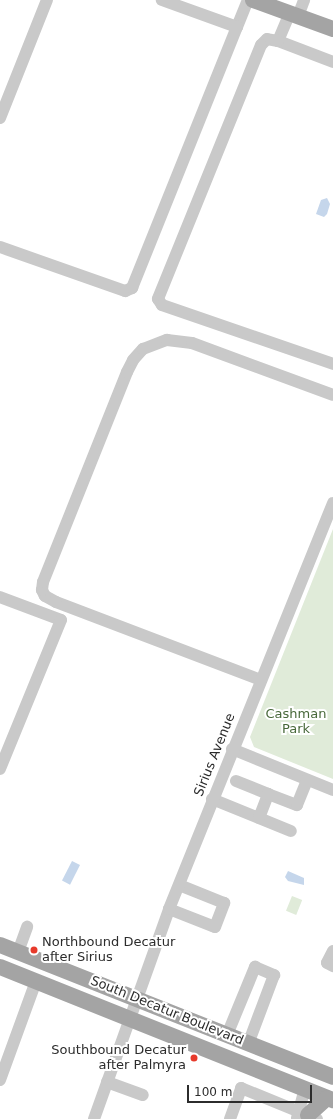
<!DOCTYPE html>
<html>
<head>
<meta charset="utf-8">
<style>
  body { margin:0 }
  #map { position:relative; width:333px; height:1119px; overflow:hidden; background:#fff; font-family:"DejaVu Sans",sans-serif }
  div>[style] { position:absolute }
  .green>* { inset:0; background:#e0ebd9; transform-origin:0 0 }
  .water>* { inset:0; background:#c5d6eb; transform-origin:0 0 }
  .minor>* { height:12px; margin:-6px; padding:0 6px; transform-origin:6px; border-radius:6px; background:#c9c9c9 }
  .major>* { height:16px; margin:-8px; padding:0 8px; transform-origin:8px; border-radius:8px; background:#a4a4a4 }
  .dots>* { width:11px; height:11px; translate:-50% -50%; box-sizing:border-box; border:2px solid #fff; border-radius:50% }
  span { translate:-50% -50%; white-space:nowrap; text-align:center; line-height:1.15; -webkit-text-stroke:4px #fff; paint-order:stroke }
  .park-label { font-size:13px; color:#48683a }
  .street-label { font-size:13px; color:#2c2c2c }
  .poi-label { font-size:13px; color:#2c2c2c }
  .left { translate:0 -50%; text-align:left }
  .right { translate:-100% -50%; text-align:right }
  .scale { position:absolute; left:187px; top:1085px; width:125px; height:18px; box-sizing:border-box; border:2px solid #2c2c2c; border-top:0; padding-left:5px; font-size:12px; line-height:14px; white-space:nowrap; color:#2c2c2c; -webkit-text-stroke:3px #fff; paint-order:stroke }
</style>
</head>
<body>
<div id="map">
  <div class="green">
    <i style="clip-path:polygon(333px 529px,333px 779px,254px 747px,250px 737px)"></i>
    <i style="left:292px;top:896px;width:11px;height:16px;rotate:22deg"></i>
  </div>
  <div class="water">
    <i style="clip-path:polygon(327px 198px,330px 204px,327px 214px,324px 217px,316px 214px,321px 200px)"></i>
    <i style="left:72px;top:861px;width:9px;height:22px;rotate:27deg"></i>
    <i style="clip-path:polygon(288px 871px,304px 878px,304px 885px,288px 881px,285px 877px)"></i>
  </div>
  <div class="minor">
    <i style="left:298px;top:16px;width:17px;rotate:-69deg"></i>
    <i style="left:237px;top:27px;width:29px;rotate:-68deg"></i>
    <i style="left:278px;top:41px;width:30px;rotate:-67deg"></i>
    <i style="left:333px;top:62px;width:59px;rotate:-159.1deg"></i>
    <i style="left:278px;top:41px;width:11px;rotate:-170deg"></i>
    <i style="left:267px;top:39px;width:8px;rotate:135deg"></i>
    <i style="left:261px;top:45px;width:274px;rotate:112.1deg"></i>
    <i style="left:158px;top:299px;width:7px;rotate:56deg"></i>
    <i style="left:162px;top:305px;width:181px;rotate:19deg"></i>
    <i style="left:0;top:118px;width:127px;rotate:-68.3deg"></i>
    <i style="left:0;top:247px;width:133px;rotate:19.4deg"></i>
    <i style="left:125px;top:291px;width:8px;rotate:-23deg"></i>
    <i style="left:132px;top:288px;width:281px;rotate:-68.1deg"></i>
    <i style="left:237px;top:27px;width:80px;rotate:-160.2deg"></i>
    <i style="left:0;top:597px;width:65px;rotate:20.7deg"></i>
    <i style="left:61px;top:620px;width:161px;rotate:112.3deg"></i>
    <i style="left:261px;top:680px;width:219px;rotate:-159.2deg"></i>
    <i style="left:56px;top:602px;width:13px;rotate:-151deg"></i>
    <i style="left:45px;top:596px;width:7px;rotate:-117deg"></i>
    <i style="left:42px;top:590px;width:8px;rotate:-83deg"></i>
    <i style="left:43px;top:582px;width:226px;rotate:-68.2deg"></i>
    <i style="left:127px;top:372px;width:13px;rotate:-63deg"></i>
    <i style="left:133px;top:360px;width:15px;rotate:-48deg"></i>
    <i style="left:143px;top:349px;width:26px;rotate:-21deg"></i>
    <i style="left:167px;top:340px;width:25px;rotate:7deg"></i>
    <i style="left:192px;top:343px;width:150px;rotate:20.2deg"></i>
    <i style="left:232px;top:749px;width:109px;rotate:22.1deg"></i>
    <i style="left:236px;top:781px;width:35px;rotate:22deg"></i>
    <i style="left:212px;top:799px;width:85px;rotate:22.1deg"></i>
    <i style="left:259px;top:818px;width:26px;rotate:-69deg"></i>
    <i style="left:268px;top:794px;width:31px;rotate:21deg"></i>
    <i style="left:297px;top:805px;width:27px;rotate:-68deg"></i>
    <i style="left:169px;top:909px;width:49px;rotate:21.4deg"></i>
    <i style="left:215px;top:927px;width:26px;rotate:-69deg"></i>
    <i style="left:224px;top:903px;width:48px;rotate:-158.2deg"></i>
    <i style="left:333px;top:951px;width:13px;rotate:117deg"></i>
    <i style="left:327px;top:963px;width:7px;rotate:27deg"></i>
    <i style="left:18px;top:952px;width:27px;rotate:-70deg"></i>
    <i style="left:227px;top:1035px;width:74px;rotate:-67.6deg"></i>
    <i style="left:255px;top:967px;width:21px;rotate:23deg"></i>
    <i style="left:274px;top:975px;width:74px;rotate:110.6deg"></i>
    <i style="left:0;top:1080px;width:105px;rotate:-70deg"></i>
    <i style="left:107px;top:1082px;width:38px;rotate:20deg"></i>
    <i style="left:297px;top:1118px;width:30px;rotate:-75deg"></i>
    <i style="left:94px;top:1119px;width:223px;rotate:-70.3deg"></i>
    <i style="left:169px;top:909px;width:438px;rotate:-68deg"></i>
    <i style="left:230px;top:1119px;width:33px;rotate:-70deg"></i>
    <i style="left:241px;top:1088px;width:82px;rotate:22.2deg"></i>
  </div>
  <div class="major">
    <i style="left:253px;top:0;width:85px;rotate:19.9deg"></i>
    <i style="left:0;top:945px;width:358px;rotate:21.6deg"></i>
    <i style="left:0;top:967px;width:359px;rotate:21.8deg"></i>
    <i style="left:308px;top:1115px;width:25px;rotate:-42deg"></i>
  </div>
  <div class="dots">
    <i style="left:34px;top:950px;background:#e73a2b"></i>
    <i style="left:194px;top:1058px;background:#e73a2b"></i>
  </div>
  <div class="park-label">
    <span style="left:296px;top:722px">Cashman<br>Park</span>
  </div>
  <div class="street-label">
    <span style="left:215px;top:755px;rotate:-68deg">Sirius Avenue</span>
    <span style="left:167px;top:1011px;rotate:22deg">South Decatur Boulevard</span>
  </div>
  <div class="poi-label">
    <span class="left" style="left:42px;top:950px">Northbound Decatur<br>after Sirius</span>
    <span class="right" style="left:186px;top:1058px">Southbound Decatur<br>after Palmyra</span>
  </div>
  <div class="scale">100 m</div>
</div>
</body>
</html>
